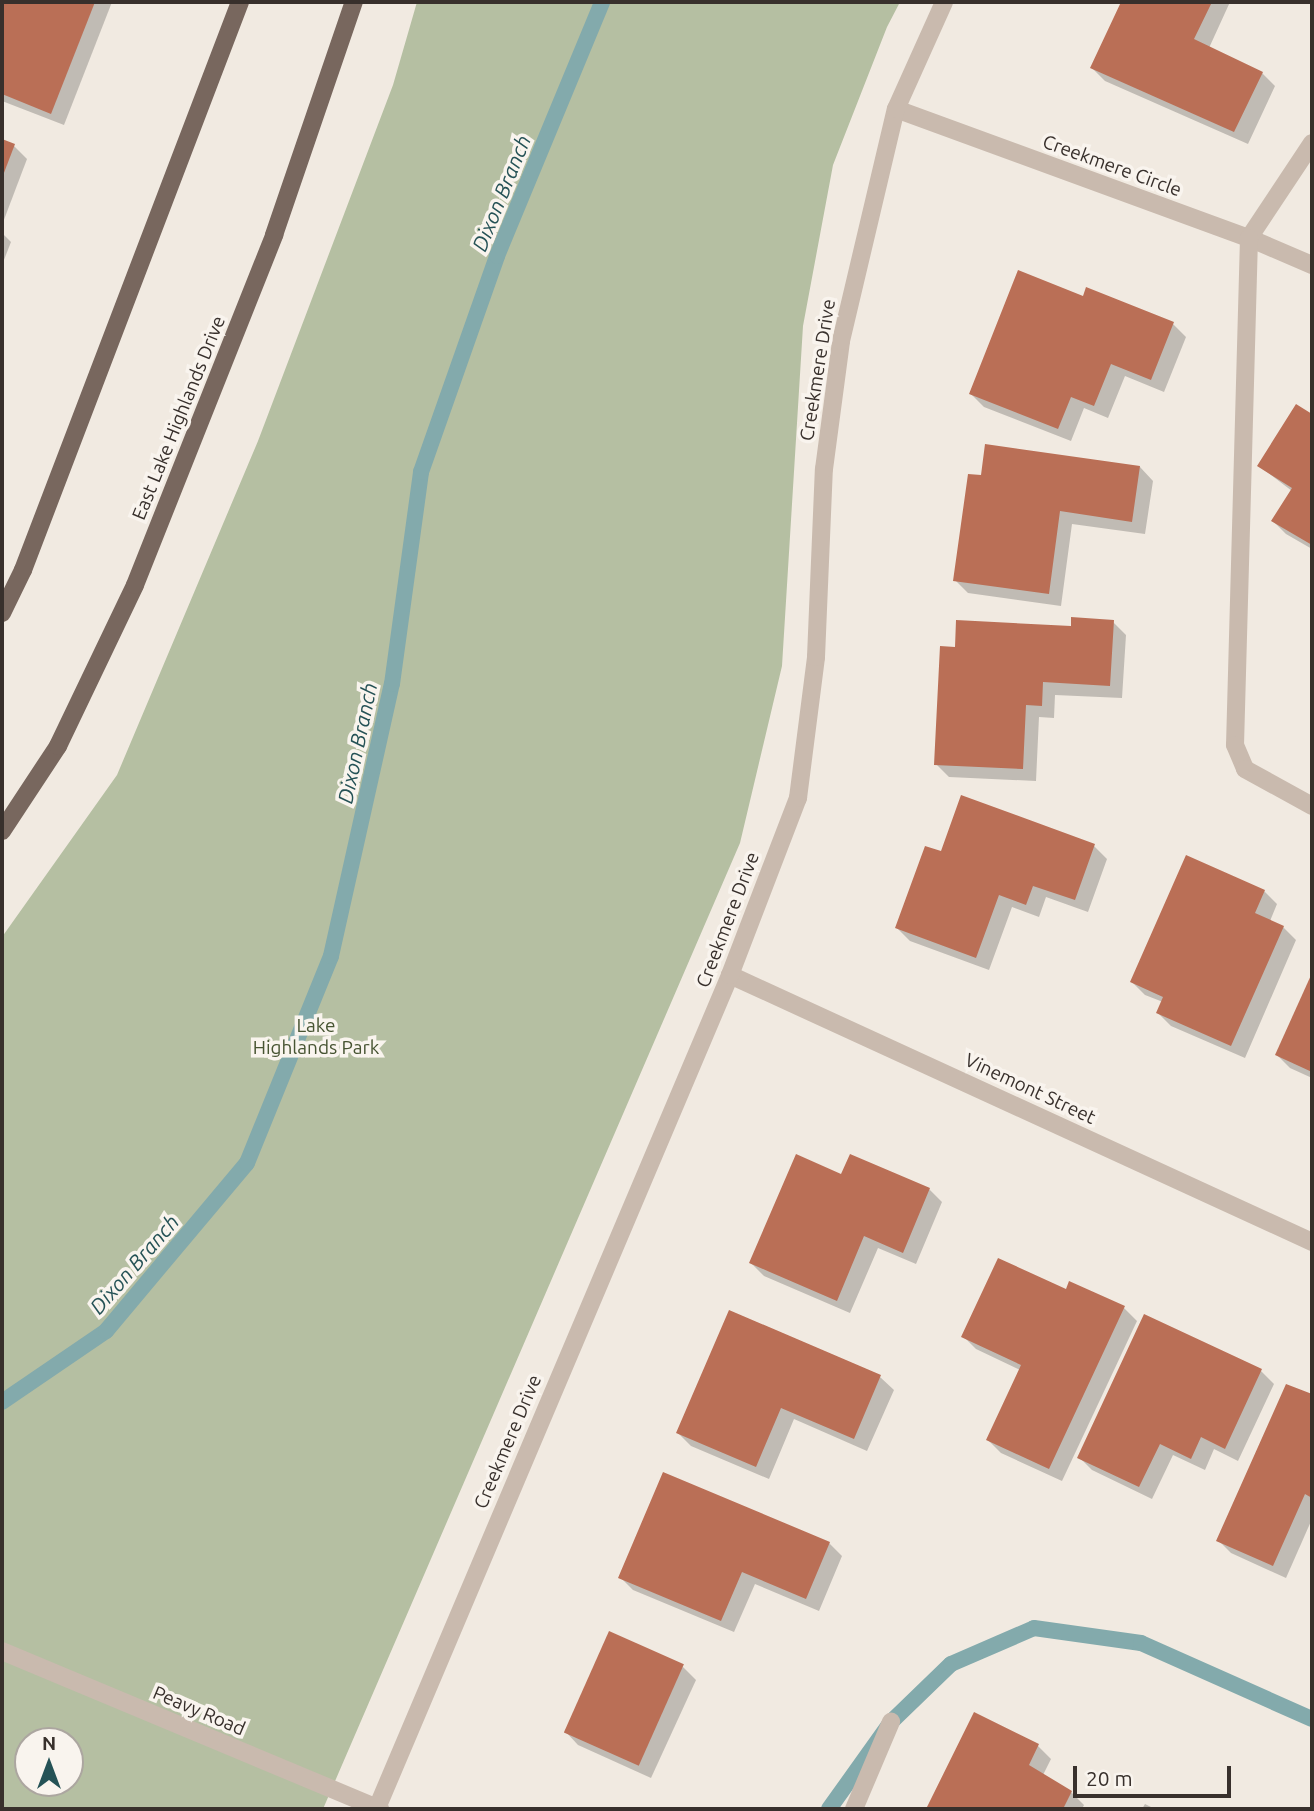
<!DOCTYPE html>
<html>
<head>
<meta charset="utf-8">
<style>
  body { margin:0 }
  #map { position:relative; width:1314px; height:1811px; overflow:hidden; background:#f1eae1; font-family:Ubuntu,sans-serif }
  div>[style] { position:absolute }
  .green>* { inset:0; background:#b5bfa2 }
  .shadow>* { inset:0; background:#0003 }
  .stream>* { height:16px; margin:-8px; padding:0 8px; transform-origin:8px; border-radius:8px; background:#83aaac }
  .building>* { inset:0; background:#ba6f56; transform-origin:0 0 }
  .minor>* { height:18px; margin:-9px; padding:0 9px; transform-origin:9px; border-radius:9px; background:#c9baae }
  .major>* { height:18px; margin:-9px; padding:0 9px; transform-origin:9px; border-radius:9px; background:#78675e }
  span { translate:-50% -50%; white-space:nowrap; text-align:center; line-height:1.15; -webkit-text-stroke:7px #f9f4ee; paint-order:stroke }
  .street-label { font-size:19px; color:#38302c }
  .park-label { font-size:19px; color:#475432 }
  .water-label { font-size:21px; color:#255256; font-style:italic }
  .frame { position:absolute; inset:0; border:4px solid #38302c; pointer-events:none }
  .north { position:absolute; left:14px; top:1727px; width:70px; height:70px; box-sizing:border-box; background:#f9f4ee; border:2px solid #aca6a0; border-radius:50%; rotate:0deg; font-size:19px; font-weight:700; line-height:28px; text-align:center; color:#38302c }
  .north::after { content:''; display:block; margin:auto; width:24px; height:32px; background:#255256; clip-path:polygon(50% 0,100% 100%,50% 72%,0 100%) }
  .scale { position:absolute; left:1073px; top:1766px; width:158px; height:32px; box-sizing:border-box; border:4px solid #38302c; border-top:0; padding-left:9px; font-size:21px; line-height:24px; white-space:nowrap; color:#38302c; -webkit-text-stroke:5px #f9f4ee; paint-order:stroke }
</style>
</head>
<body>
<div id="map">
  <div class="green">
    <i style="clip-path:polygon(evenodd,417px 2px,900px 2px,887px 27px,833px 165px,803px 326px,782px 666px,740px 843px,323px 1809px,2px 1809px,2px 937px,117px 775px,258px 441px,393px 85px,417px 2px,28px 1741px,70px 1741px,70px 1783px,28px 1783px,28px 1741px)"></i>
  </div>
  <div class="shadow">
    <i style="clip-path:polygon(2px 2px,112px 2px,64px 125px,2px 101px)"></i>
    <i style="clip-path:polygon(1123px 2px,1230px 2px,1209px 48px,1262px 73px,1275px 86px,1248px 144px,1105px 81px,1092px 68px)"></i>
    <i style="clip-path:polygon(2px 141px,14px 146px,27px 159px,2px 225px)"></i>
    <i style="clip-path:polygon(2px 233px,11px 242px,2px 265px)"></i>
    <i style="clip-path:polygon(1087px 289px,1173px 324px,1186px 337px,1164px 392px,1125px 376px,1108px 418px,1084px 408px,1071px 441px,984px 407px,971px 394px,1084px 298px)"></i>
    <i style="clip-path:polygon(1297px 406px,1312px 416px,1312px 549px,1286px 534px,1273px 521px,1292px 491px,1259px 466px)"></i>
    <i style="clip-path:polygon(1140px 467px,1153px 481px,1145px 534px,1072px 524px,1061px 606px,968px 593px,955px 580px,970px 476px)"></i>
    <i style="clip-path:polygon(1113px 622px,1126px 635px,1122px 698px,1055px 695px,1054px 718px,1039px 717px,1036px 781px,949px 777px,936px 764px,956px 649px)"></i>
    <i style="clip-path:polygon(1094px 846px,1107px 859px,1088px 912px,1046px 897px,1039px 917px,1012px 907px,989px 970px,910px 941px,897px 928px,942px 854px)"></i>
    <i style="clip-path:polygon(1264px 891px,1277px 904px,1270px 921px,1283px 927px,1296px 940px,1245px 1058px,1171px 1026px,1158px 1013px,1163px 1002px,1145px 995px,1132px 982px)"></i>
    <i style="clip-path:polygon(1312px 977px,1312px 1078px,1290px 1068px,1277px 1055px)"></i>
    <i style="clip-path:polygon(842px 1176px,929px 1189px,942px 1202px,916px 1264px,878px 1248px,850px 1313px,764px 1276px,751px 1263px)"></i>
    <i style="clip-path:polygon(1067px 1292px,1124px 1308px,1137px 1321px,1062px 1481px,1001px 1453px,988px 1440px,1020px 1370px,976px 1349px,963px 1336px)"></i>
    <i style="clip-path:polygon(730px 1313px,880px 1377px,894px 1390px,867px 1451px,794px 1419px,769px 1479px,691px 1446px,678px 1433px)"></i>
    <i style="clip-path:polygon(1261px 1371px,1274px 1384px,1238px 1461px,1214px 1449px,1205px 1470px,1173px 1455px,1152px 1499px,1092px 1470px,1079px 1457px)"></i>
    <i style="clip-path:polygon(1287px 1386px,1312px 1396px,1312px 1519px,1286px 1578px,1231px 1553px,1218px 1540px)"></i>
    <i style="clip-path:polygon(829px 1543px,842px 1556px,819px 1611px,755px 1584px,734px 1632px,633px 1590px,620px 1577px)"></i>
    <i style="clip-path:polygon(683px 1667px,696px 1680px,651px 1778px,578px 1745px,565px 1731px)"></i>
    <i style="clip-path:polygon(975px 1714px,1038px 1746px,1051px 1759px,1043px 1775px,1071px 1792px,1084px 1805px,1082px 1809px,928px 1809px)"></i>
    <i style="clip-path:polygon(1145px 1804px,1155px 1809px,1142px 1809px)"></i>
  </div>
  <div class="stream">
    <i style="left:2px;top:1402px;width:126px;rotate:-34.3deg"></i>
    <i style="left:106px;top:1331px;width:219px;rotate:-50deg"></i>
    <i style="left:247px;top:1163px;width:223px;rotate:-67.9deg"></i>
    <i style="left:331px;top:956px;width:279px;rotate:-77.4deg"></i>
    <i style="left:392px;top:684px;width:214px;rotate:-82.2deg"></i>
    <i style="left:421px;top:472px;width:229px;rotate:-70.6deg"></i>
    <i style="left:497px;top:256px;width:275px;rotate:-67.5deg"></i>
    <i style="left:829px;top:1809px;width:107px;rotate:-54.5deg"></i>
    <i style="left:891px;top:1722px;width:83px;rotate:-44deg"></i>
    <i style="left:951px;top:1664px;width:90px;rotate:-23.4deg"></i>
    <i style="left:1034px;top:1628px;width:108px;rotate:8deg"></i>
    <i style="left:1141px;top:1643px;width:187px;rotate:24deg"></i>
  </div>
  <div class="building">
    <i style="clip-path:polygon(2px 2px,95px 2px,51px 114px,2px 94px)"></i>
    <i style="clip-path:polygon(1121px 2px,1212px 2px,1194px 39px,1263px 72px,1234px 132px,1090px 68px)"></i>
    <i style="clip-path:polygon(2px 139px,15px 144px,2px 178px)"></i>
    <i style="clip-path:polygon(1018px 270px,1083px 296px,1086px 287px,1174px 322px,1151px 380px,1111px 364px,1094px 406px,1071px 397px,1058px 429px,969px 394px)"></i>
    <i style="clip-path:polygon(1296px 404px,1312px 414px,1312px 545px,1271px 521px,1292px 488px,1257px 466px)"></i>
    <i style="clip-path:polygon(985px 444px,1140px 466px,1132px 522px,1060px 511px,1049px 594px,953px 581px,968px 474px,981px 475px)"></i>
    <i style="clip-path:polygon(1071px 617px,1114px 620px,1110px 686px,1043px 682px,1042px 706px,1026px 705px,1023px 769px,934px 765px,940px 646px,955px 647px,956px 620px,1071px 626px)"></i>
    <i style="clip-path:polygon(961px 795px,1095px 844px,1075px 900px,1033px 886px,1026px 905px,999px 895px,976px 958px,895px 928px,925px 846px,941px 851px)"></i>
    <i style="clip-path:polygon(1186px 855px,1265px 890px,1255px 913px,1284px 926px,1231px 1046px,1156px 1013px,1163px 997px,1130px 982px)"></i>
    <i style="clip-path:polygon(1312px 973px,1312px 1072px,1275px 1055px)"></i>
    <i style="clip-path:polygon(796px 1154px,841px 1174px,850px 1154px,930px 1188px,903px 1253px,864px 1236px,837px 1301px,749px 1263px)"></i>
    <i style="clip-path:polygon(998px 1258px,1066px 1289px,1069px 1281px,1125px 1306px,1049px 1469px,986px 1440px,1021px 1365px,961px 1337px)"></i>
    <i style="clip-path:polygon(729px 1310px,881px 1375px,854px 1439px,781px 1408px,756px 1467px,676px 1433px)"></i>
    <i style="clip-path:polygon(1144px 1314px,1262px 1369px,1225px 1449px,1201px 1437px,1191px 1459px,1160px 1444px,1139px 1487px,1077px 1458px)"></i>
    <i style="clip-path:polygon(1286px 1384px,1312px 1394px,1312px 1498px,1305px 1494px,1273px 1566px,1216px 1541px)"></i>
    <i style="clip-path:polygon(663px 1472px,830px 1542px,806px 1599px,742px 1572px,721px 1621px,618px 1578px)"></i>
    <i style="left:609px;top:1631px;width:82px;height:111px;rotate:24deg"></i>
    <i style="clip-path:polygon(974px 1712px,1039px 1744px,1029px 1765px,1072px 1791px,1063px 1809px,926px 1809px)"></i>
  </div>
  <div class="minor">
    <i style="left:896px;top:109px;width:376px;rotate:20.1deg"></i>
    <i style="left:1249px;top:238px;width:69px;rotate:23.2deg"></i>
    <i style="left:1312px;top:143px;width:114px;rotate:123.6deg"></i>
    <i style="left:1249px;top:238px;width:507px;rotate:91.58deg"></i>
    <i style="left:1235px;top:745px;width:26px;rotate:67deg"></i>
    <i style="left:1245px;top:769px;width:77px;rotate:28.9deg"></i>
    <i style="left:730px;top:975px;width:640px;rotate:24.64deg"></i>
    <i style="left:2px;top:1651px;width:410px;rotate:22.7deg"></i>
    <i style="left:377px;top:1808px;width:905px;rotate:-67.03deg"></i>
    <i style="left:730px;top:975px;width:190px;rotate:-69deg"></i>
    <i style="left:798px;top:798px;width:142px;rotate:-82.7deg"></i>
    <i style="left:816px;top:657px;width:188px;rotate:-87.6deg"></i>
    <i style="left:824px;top:469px;width:129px;rotate:-82.4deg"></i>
    <i style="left:841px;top:341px;width:238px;rotate:-76.7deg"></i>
    <i style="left:896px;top:109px;width:117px;rotate:-65.8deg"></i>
    <i style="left:854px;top:1809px;width:95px;rotate:-67deg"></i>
  </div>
  <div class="major">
    <i style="left:2px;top:613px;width:48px;rotate:-64deg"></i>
    <i style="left:23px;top:570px;width:608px;rotate:-69.09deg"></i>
    <i style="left:2px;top:831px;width:102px;rotate:-56.6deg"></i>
    <i style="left:58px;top:746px;width:178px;rotate:-64.4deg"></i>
    <i style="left:135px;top:585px;width:377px;rotate:-68.3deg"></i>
    <i style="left:274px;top:235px;width:246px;rotate:-71.1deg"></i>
  </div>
  <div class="street-label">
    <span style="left:1112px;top:166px;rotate:20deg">Creekmere Circle</span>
    <span style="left:818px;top:370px;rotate:-81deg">Creekmere Drive</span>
    <span style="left:179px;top:418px;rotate:-68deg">East Lake Highlands Drive</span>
    <span style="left:728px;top:920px;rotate:-69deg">Creekmere Drive</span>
    <span style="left:1030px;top:1089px;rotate:25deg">Vinemont Street</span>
    <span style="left:508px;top:1442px;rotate:-67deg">Creekmere Drive</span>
    <span style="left:199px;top:1711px;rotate:23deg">Peavy Road</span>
  </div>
  <div class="park-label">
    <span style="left:316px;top:1037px">Lake<br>Highlands Park</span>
  </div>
  <div class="water-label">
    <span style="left:501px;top:193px;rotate:-68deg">Dixon Branch</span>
    <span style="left:357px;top:743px;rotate:-78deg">Dixon Branch</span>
    <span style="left:134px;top:1264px;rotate:-49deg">Dixon Branch</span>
  </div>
  <div class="frame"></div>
  <div class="north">N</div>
  <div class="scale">20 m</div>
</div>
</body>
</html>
